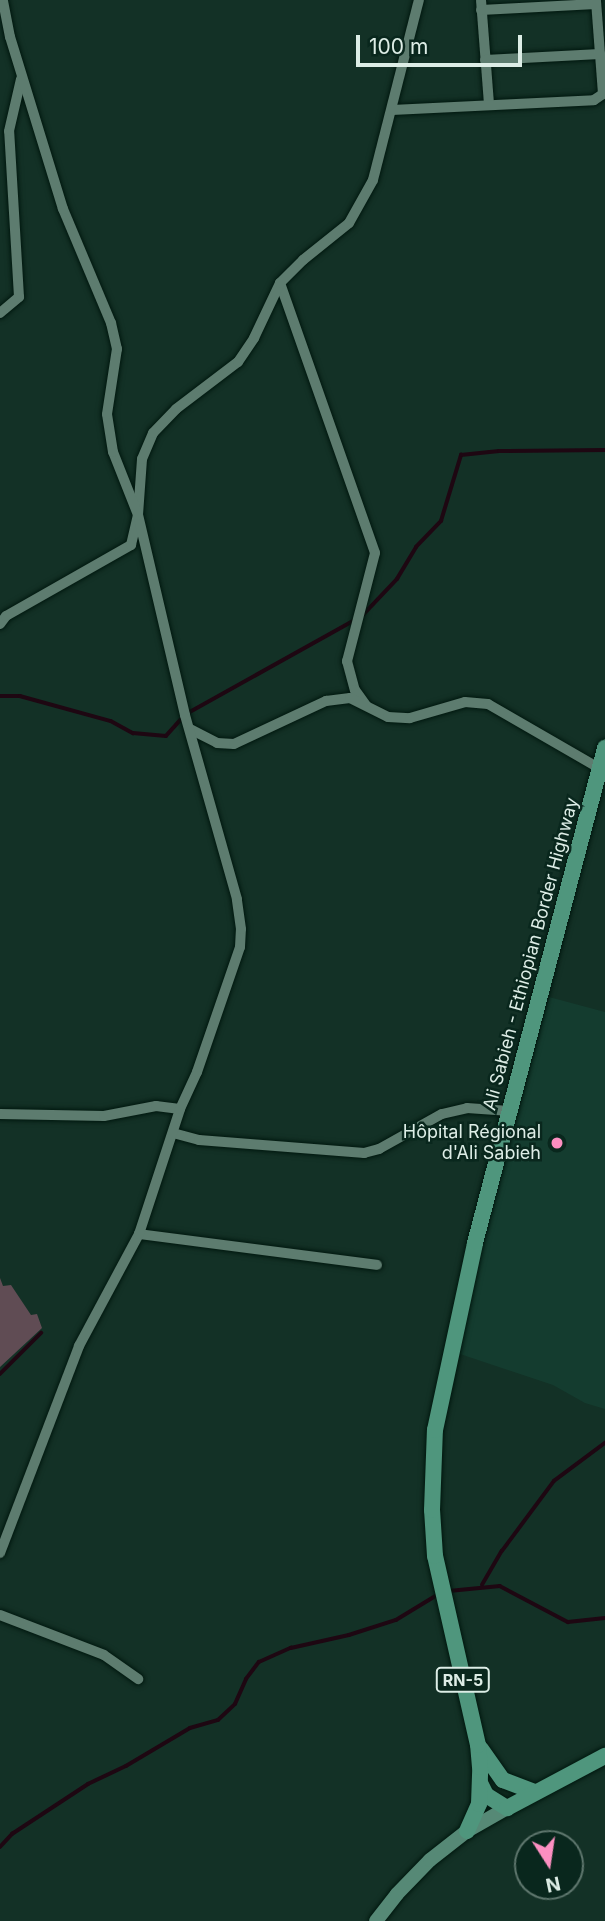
<!DOCTYPE html>
<html>
<head>
<meta charset="utf-8">
<style>
  body { margin:0 }
  #map { position:relative; width:605px; height:1921px; overflow:hidden; background:#133126; font-family:Inter,sans-serif }
  div>[style] { position:absolute }
  .built>* { inset:0; background:#143c2f }
  .green>* { inset:0; background:#604c54 }
  .stream>* { height:3.5px; margin:-1.75px; padding:0 1.75px; transform-origin:1.75px; border-radius:1.75px; background:#1e0712 }
  .roads { filter:drop-shadow(0 0 2px #00180f) drop-shadow(0 0 2px #00180f) }
  .street>* { height:10px; margin:-5px; padding:0 5px; transform-origin:5px; border-radius:5px; background:#5d7c6f }
  .secondary>* { height:14px; margin:-7px; padding:0 7px; transform-origin:7px; border-radius:7px; background:#568976 }
  .primary>* { height:16px; margin:-8px; padding:0 8px; transform-origin:8px; border-radius:8px; background:#4f967d }
  .dots>* { width:19px; height:19px; translate:-50% -50%; box-sizing:border-box; border:4px solid #09271d; border-radius:50% }
  span { translate:-50% -50%; white-space:nowrap; text-align:center; line-height:1.15; -webkit-text-stroke:5px #09271d; paint-order:stroke }
  .shield-label span { padding:2px 5px; background:#09271d; border:2px solid; border-radius:5px; -webkit-text-stroke-width:0 }
  .shield-label { font-size:16px; color:#ddede6; font-weight:700 }
  .street-label { font-size:18px; color:#ddede6 }
  .poi-label { font-size:18px; color:#ddede6 }
  .right { translate:-100% -50%; text-align:right }
  .north { position:absolute; left:514px; top:1830px; width:70px; height:70px; box-sizing:border-box; background:#09271d; border:2px solid #5e766d; border-radius:50%; rotate:168deg; font-size:19px; font-weight:700; line-height:28px; text-align:center; color:#ddede6 }
  .north::after { content:''; display:block; margin:auto; width:24px; height:32px; background:#fc8fc1; clip-path:polygon(50% 0,100% 100%,50% 72%,0 100%) }
  .scale { position:absolute; left:356px; top:35px; width:166px; height:32px; box-sizing:border-box; border:4px solid #ddede6; border-top:0; padding-left:9px; font-size:21px; line-height:24px; white-space:nowrap; color:#ddede6; -webkit-text-stroke:5px #09271d; paint-order:stroke }
</style>
</head>
<body>
<div id="map">
  <div class="built">
    <i style="clip-path:polygon(549px 997px,605px 1012px,605px 1409px,585px 1403px,553px 1385px,457px 1353px,474px 1275px)"></i>
  </div>
  <div class="green">
    <i style="clip-path:polygon(0 1278px,3px 1286px,11px 1285px,31px 1315px,37px 1314px,42px 1328px,0 1367px)"></i>
  </div>
  <div class="stream">
    <i style="left:362px;top:616px;width:51px;rotate:-46.6deg"></i>
    <i style="left:397px;top:579px;width:37px;rotate:-59deg"></i>
    <i style="left:416px;top:547px;width:36px;rotate:-46deg"></i>
    <i style="left:441px;top:521px;width:69px;rotate:-73.1deg"></i>
    <i style="left:461px;top:455px;width:38px;rotate:-6deg"></i>
    <i style="left:499px;top:451px;width:106px;rotate:-0.5deg"></i>
    <i style="left:0;top:696px;width:20px"></i>
    <i style="left:20px;top:696px;width:94px;rotate:15.4deg"></i>
    <i style="left:111px;top:721px;width:25px;rotate:29deg"></i>
    <i style="left:133px;top:733px;width:33px;rotate:5deg"></i>
    <i style="left:166px;top:736px;width:24px;rotate:-48deg"></i>
    <i style="left:188px;top:713px;width:191px;rotate:-29.1deg"></i>
    <i style="left:0;top:1374px;width:58px;rotate:-45deg"></i>
    <i style="left:482px;top:1585px;width:39px;rotate:-60deg"></i>
    <i style="left:502px;top:1551px;width:87px;rotate:-53.4deg"></i>
    <i style="left:554px;top:1481px;width:64px;rotate:-36.7deg"></i>
    <i style="left:449px;top:1591px;width:51px;rotate:-5.6deg"></i>
    <i style="left:500px;top:1586px;width:77px;rotate:27.9deg"></i>
    <i style="left:568px;top:1622px;width:37px;rotate:-6deg"></i>
    <i style="left:0;top:1847px;width:18px;rotate:-47deg"></i>
    <i style="left:12px;top:1834px;width:91px;rotate:-33.3deg"></i>
    <i style="left:88px;top:1784px;width:42px;rotate:-25.3deg"></i>
    <i style="left:126px;top:1766px;width:74px;rotate:-30.7deg"></i>
    <i style="left:190px;top:1728px;width:29px;rotate:-16deg"></i>
    <i style="left:218px;top:1720px;width:23px;rotate:-43deg"></i>
    <i style="left:235px;top:1704px;width:27px;rotate:-66deg"></i>
    <i style="left:246px;top:1679px;width:21px;rotate:-53deg"></i>
    <i style="left:259px;top:1662px;width:35px;rotate:-24deg"></i>
    <i style="left:291px;top:1648px;width:59px;rotate:-12.6deg"></i>
    <i style="left:349px;top:1635px;width:49px;rotate:-17.7deg"></i>
    <i style="left:396px;top:1620px;width:50px;rotate:-31.2deg"></i>
  </div>
  <div class="roads">
    <div class="street">
      <i style="left:481px;top:0;width:105px;rotate:85.6deg"></i>
      <i style="left:481px;top:10px;width:115px;rotate:-3deg"></i>
      <i style="left:485px;top:60px;width:115px;rotate:-3deg"></i>
      <i style="left:392px;top:110px;width:202px;rotate:-2.8deg"></i>
      <i style="left:594px;top:100px;width:11px;rotate:-34deg"></i>
      <i style="left:603px;top:94px;width:94px;rotate:-94.3deg"></i>
      <i style="left:280px;top:283px;width:286px;rotate:70.6deg"></i>
      <i style="left:375px;top:553px;width:112px;rotate:104.5deg"></i>
      <i style="left:347px;top:661px;width:30px;rotate:75deg"></i>
      <i style="left:355px;top:690px;width:19px;rotate:54deg"></i>
      <i style="left:0;top:313px;width:25px;rotate:-40deg"></i>
      <i style="left:19px;top:297px;width:166px;rotate:-93.4deg"></i>
      <i style="left:9px;top:131px;width:53px;rotate:-77deg"></i>
      <i style="left:0;top:624px;width:10px;rotate:-53deg"></i>
      <i style="left:6px;top:616px;width:144px;rotate:-29.6deg"></i>
      <i style="left:131px;top:545px;width:31px;rotate:-77deg"></i>
      <i style="left:138px;top:515px;width:56px;rotate:-85.9deg"></i>
      <i style="left:142px;top:459px;width:28px;rotate:-67deg"></i>
      <i style="left:153px;top:433px;width:33px;rotate:-46deg"></i>
      <i style="left:176px;top:409px;width:78px;rotate:-37.2deg"></i>
      <i style="left:238px;top:362px;width:29px;rotate:-56deg"></i>
      <i style="left:254px;top:338px;width:61px;rotate:-64.7deg"></i>
      <i style="left:280px;top:283px;width:33px;rotate:-45deg"></i>
      <i style="left:303px;top:260px;width:59px;rotate:-38.8deg"></i>
      <i style="left:349px;top:223px;width:49px;rotate:-60.8deg"></i>
      <i style="left:373px;top:180px;width:186px;rotate:-75.7deg"></i>
      <i style="left:190px;top:729px;width:30px;rotate:27deg"></i>
      <i style="left:217px;top:743px;width:17px;rotate:3deg"></i>
      <i style="left:234px;top:744px;width:102px;rotate:-25.1deg"></i>
      <i style="left:326px;top:701px;width:24px;rotate:-7deg"></i>
      <i style="left:350px;top:698px;width:42px;rotate:26.6deg"></i>
      <i style="left:388px;top:717px;width:22px;rotate:3deg"></i>
      <i style="left:410px;top:718px;width:57px;rotate:-16.2deg"></i>
      <i style="left:465px;top:702px;width:23px;rotate:5deg"></i>
      <i style="left:488px;top:704px;width:134px;rotate:30deg"></i>
      <i style="left:0;top:1114px;width:104px;rotate:1.1deg"></i>
      <i style="left:104px;top:1116px;width:53px;rotate:-10.9deg"></i>
      <i style="left:156px;top:1106px;width:24px;rotate:7deg"></i>
      <i style="left:173px;top:1133px;width:27px;rotate:15deg"></i>
      <i style="left:199px;top:1140px;width:166px;rotate:4.5deg"></i>
      <i style="left:364px;top:1153px;width:16px;rotate:-15deg"></i>
      <i style="left:379px;top:1149px;width:72px;rotate:-29.1deg"></i>
      <i style="left:442px;top:1114px;width:26px;rotate:-13deg"></i>
      <i style="left:467px;top:1108px;width:42px;rotate:4.1deg"></i>
      <i style="left:139px;top:1234px;width:240px;rotate:7.4deg"></i>
      <i style="left:0;top:1553px;width:222px;rotate:-69.1deg"></i>
      <i style="left:79px;top:1346px;width:127px;rotate:-61.8deg"></i>
      <i style="left:139px;top:1234px;width:132px;rotate:-71.8deg"></i>
      <i style="left:180px;top:1109px;width:41px;rotate:-65.3deg"></i>
      <i style="left:197px;top:1072px;width:132px;rotate:-71deg"></i>
      <i style="left:240px;top:947px;width:18px;rotate:-87deg"></i>
      <i style="left:241px;top:929px;width:30px;rotate:-98deg"></i>
      <i style="left:237px;top:899px;width:191px;rotate:-105.8deg"></i>
      <i style="left:185px;top:715px;width:205px;rotate:-103.2deg"></i>
      <i style="left:138px;top:515px;width:68px;rotate:-111.6deg"></i>
      <i style="left:113px;top:452px;width:38px;rotate:-99deg"></i>
      <i style="left:107px;top:414px;width:66px;rotate:-81.3deg"></i>
      <i style="left:117px;top:349px;width:27px;rotate:-103deg"></i>
      <i style="left:111px;top:323px;width:124px;rotate:-112.8deg"></i>
      <i style="left:63px;top:209px;width:180px;rotate:-107.1deg"></i>
      <i style="left:10px;top:37px;width:38px;rotate:-101deg"></i>
      <i style="left:0;top:1615px;width:111px;rotate:21deg"></i>
      <i style="left:104px;top:1655px;width:42px;rotate:35.2deg"></i>
    </div>
    <div class="secondary">
      <i style="left:376px;top:1921px;width:34px;rotate:-52deg"></i>
      <i style="left:397px;top:1894px;width:47px;rotate:-45.9deg"></i>
      <i style="left:430px;top:1860px;width:47px;rotate:-38.1deg"></i>
      <i style="left:467px;top:1831px;width:46px;rotate:-29.9deg"></i>
    </div>
    <div class="primary">
      <i style="left:481px;top:1749px;width:38px;rotate:55deg"></i>
      <i style="left:503px;top:1780px;width:33px;rotate:21deg"></i>
      <i style="left:480px;top:1783px;width:13px;rotate:63deg"></i>
      <i style="left:486px;top:1795px;width:25px;rotate:32deg"></i>
      <i style="left:507px;top:1808px;width:111px;rotate:-28deg"></i>
      <i style="left:467px;top:1831px;width:30px;rotate:-66deg"></i>
      <i style="left:479px;top:1804px;width:37px;rotate:-88deg"></i>
      <i style="left:480px;top:1767px;width:22px;rotate:-95deg"></i>
      <i style="left:478px;top:1745px;width:194px;rotate:-102.8deg"></i>
      <i style="left:435px;top:1556px;width:46px;rotate:-93.7deg"></i>
      <i style="left:432px;top:1510px;width:80px;rotate:-87.9deg"></i>
      <i style="left:435px;top:1430px;width:191px;rotate:-77.9deg"></i>
      <i style="left:475px;top:1243px;width:512px;rotate:-75.28deg"></i>
    </div>
  </div>
  <div class="dots">
    <i style="left:557px;top:1143px;background:#fc8fc1"></i>
  </div>
  <div class="shield-label">
    <span style="left:463px;top:1680px">RN-5</span>
  </div>
  <div class="street-label">
    <span style="left:531px;top:954px;rotate:-75deg">Ali Sabieh - Ethiopian Border Highway</span>
  </div>
  <div class="poi-label">
    <span class="right" style="left:541px;top:1143px">Hôpital Régional<br>d'Ali Sabieh</span>
  </div>
  <div class="north">N</div>
  <div class="scale">100 m</div>
</div>
</body>
</html>
